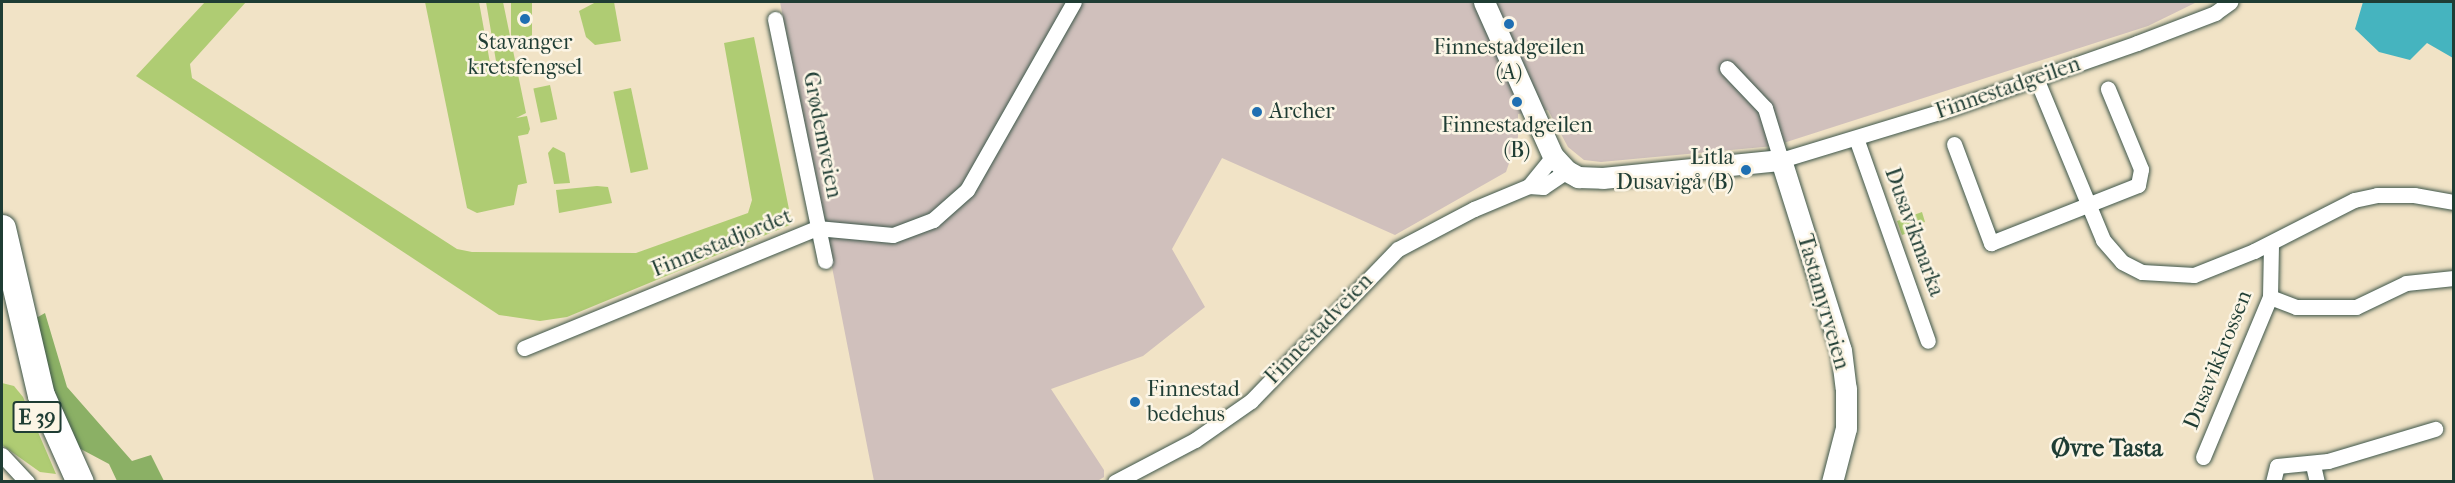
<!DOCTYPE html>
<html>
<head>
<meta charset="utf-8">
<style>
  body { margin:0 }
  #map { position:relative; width:2455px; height:483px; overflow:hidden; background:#f1e3c6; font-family:"IM FELL French Canon",serif }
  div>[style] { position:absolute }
  .industrial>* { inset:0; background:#d0c0bc }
  .green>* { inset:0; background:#afcc73; transform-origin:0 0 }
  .forest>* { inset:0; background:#8bb065 }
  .water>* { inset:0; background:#45b4bf }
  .roads { filter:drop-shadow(0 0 2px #3e564a) drop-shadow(0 0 2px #3e564a) }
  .street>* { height:15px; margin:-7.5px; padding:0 7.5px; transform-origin:7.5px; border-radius:7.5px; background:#fff }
  .secondary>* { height:21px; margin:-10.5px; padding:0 10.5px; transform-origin:10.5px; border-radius:10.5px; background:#fff }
  .highway>* { height:27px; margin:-13.5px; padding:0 13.5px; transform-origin:13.5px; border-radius:13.5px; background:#fff }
  .dots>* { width:16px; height:16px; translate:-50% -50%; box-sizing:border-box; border:3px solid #fcf5e5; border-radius:50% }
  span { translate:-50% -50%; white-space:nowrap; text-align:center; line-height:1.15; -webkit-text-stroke:5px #fcf5e5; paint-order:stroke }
  .shield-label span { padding:2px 4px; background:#fcf5e5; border:2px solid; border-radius:4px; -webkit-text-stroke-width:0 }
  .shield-label { font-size:21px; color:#1f3d34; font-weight:700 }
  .poi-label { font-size:22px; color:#1f3d34 }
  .left { translate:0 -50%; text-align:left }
  .right { translate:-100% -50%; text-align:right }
  .street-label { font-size:22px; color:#1f3d34 }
  .neighbourhood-label { font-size:24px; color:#1f3d34; font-weight:700 }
  .frame { position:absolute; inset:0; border:3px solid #1f3d34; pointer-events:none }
</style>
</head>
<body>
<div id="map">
  <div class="industrial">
    <i style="clip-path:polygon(780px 2px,2197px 2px,2148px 26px,1774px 146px,1601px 162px,1584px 160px,1568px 147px,1548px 110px,1518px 114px,1518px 137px,1506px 172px,1395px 235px,1222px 158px,1172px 249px,1205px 307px,1143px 356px,1051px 389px,1104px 470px,1104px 477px,1096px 482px,874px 481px)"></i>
  </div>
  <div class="green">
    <i style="clip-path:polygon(205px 2px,246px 2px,190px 64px,192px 78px,457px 249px,472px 252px,636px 253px,748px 213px,752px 200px,724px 43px,754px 37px,792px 224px,567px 317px,540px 321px,499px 315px,136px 76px)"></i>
    <i style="clip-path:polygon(425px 2px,479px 2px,492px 74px,498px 73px,486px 2px,503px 2px,526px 113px,516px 118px,527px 116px,530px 129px,528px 134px,518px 136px,527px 183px,518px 185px,514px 205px,477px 213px,467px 208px)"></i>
    <i style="left:511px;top:2px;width:21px;height:40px"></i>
    <i style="clip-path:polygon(596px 2px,614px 2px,621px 41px,595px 45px,586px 37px,579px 11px)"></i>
    <i style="left:550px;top:85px;width:35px;height:17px;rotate:78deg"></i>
    <i style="left:631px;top:88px;width:83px;height:18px;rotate:78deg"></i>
    <i style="clip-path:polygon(553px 147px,565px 153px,570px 183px,554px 184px,548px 153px)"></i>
    <i style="clip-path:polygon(597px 186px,608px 187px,612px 203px,559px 213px,556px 190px)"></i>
    <i style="clip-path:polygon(1922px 212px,1925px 222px,1921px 223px,1922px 228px,1902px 235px,1897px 221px)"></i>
    <i style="clip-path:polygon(2px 383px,14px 386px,23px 397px,56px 474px,40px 472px,2px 445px)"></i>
  </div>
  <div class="forest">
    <i style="clip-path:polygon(45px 313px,67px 387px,132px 461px,151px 455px,164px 481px,117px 481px,109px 464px,77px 447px,53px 408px,31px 321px)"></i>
  </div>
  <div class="water">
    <i style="clip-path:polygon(2363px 2px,2453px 2px,2453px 58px,2427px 43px,2410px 60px,2379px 52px,2355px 29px)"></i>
  </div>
  <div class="roads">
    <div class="street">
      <i style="left:775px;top:19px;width:247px;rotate:78.3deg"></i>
      <i style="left:1727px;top:68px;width:55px;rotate:46.5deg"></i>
      <i style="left:1765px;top:108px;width:54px;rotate:72.9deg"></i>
      <i style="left:1781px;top:160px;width:172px;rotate:-16.9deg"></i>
      <i style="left:1946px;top:110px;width:202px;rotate:-19.3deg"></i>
      <i style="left:2137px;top:43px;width:84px;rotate:-21deg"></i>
      <i style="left:2215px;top:13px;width:19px;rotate:-36deg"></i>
      <i style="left:2036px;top:78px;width:175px;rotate:67.5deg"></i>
      <i style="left:2103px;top:240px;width:29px;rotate:49deg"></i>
      <i style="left:2122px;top:262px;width:22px;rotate:27deg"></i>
      <i style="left:2142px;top:272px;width:52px;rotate:3.3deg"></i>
      <i style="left:2194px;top:275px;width:65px;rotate:-21.8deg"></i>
      <i style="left:2254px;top:251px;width:112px;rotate:-27deg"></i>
      <i style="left:2354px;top:200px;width:24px;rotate:-12deg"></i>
      <i style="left:2377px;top:195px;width:37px"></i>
      <i style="left:2414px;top:195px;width:41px;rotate:9.9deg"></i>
      <i style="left:1856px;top:138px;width:215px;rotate:70.5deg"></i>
      <i style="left:1954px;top:144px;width:106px;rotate:69.5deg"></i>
      <i style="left:1991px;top:243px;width:158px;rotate:-21.5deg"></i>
      <i style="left:2138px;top:185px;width:16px;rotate:-79deg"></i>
      <i style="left:2141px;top:169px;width:87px;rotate:-112.4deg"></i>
      <i style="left:1529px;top:186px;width:38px;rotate:-51deg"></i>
      <i style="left:2270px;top:297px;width:28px;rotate:21deg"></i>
      <i style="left:2296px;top:307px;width:60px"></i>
      <i style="left:2356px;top:307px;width:55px;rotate:-25.6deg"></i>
      <i style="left:2406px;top:283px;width:48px;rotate:-5.9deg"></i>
      <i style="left:524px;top:348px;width:317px;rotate:-22.3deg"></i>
      <i style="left:817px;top:228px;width:76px;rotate:5.3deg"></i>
      <i style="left:893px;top:235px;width:43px;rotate:-20.6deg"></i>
      <i style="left:933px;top:220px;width:45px;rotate:-41.4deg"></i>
      <i style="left:967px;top:190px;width:216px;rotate:-60.4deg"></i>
      <i style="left:2px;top:455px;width:37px;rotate:47deg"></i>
      <i style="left:2203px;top:457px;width:173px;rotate:-67.3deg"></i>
      <i style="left:2270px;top:297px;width:54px;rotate:-88.9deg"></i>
      <i style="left:2313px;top:465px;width:17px;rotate:77deg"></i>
      <i style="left:1115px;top:482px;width:90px;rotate:-27.7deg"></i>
      <i style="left:1195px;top:440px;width:68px;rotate:-34.9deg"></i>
      <i style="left:1251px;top:401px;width:211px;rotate:-46deg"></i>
      <i style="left:1398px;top:249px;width:86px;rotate:-27.8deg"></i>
      <i style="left:1474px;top:209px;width:60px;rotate:-22.7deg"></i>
      <i style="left:1529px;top:186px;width:14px;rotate:4deg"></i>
      <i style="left:1543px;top:187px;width:29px;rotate:-34deg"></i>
      <i style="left:2273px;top:482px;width:16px;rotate:-76deg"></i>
      <i style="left:2277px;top:466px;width:51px;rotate:-5.6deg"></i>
      <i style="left:2328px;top:461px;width:112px;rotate:-16.7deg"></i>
    </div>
    <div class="secondary">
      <i style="left:1484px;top:2px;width:169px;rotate:65.9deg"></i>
      <i style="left:1553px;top:156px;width:21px;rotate:47deg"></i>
      <i style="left:1567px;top:171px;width:13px;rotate:29deg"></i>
      <i style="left:1578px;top:177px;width:25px;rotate:2deg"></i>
      <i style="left:1603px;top:178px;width:179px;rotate:-5.8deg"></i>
      <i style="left:1781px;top:160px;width:199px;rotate:72.5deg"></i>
      <i style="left:1841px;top:350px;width:38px;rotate:83deg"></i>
      <i style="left:1846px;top:388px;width:40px;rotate:90deg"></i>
      <i style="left:1846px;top:428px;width:56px;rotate:104.5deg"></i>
    </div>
    <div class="highway">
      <i style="left:2px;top:228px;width:171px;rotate:76.9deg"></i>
      <i style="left:41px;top:395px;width:95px;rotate:65.9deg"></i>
    </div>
  </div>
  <div class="dots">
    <i style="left:525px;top:19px;background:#1f6fb2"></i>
    <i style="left:1509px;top:24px;background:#1f6fb2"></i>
    <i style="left:1517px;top:102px;background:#1f6fb2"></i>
    <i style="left:1257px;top:112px;background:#1f6fb2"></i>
    <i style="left:1746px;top:170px;background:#1f6fb2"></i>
    <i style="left:1135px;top:402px;background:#1f6fb2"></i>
  </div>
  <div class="shield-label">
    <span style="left:37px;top:417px">E 39</span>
  </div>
  <div class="poi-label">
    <span style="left:525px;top:55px">Stavanger<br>kretsfengsel</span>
    <span style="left:1509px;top:60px">Finnestadgeilen<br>(A)</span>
    <span class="left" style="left:1269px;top:112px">Archer</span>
    <span style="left:1517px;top:138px">Finnestadgeilen<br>(B)</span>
    <span class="right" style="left:1734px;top:170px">Litla<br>Dusavigå (B)</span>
    <span class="left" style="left:1147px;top:402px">Finnestad<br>bedehus</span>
  </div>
  <div class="street-label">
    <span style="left:2008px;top:88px;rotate:-19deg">Finnestadgeilen</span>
    <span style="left:822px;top:135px;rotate:79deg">Grødemveien</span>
    <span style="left:1914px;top:232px;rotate:70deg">Dusavikmarka</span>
    <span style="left:722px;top:243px;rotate:-22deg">Finnestadjordet</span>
    <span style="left:1823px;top:302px;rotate:74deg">Tastamyrveien</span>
    <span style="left:1319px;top:329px;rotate:-46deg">Finnestadveien</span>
    <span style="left:2218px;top:360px;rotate:-68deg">Dusavikkrossen</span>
  </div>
  <div class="neighbourhood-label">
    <span style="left:2107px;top:449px">Øvre Tasta</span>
  </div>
  <div class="frame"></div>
</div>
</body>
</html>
